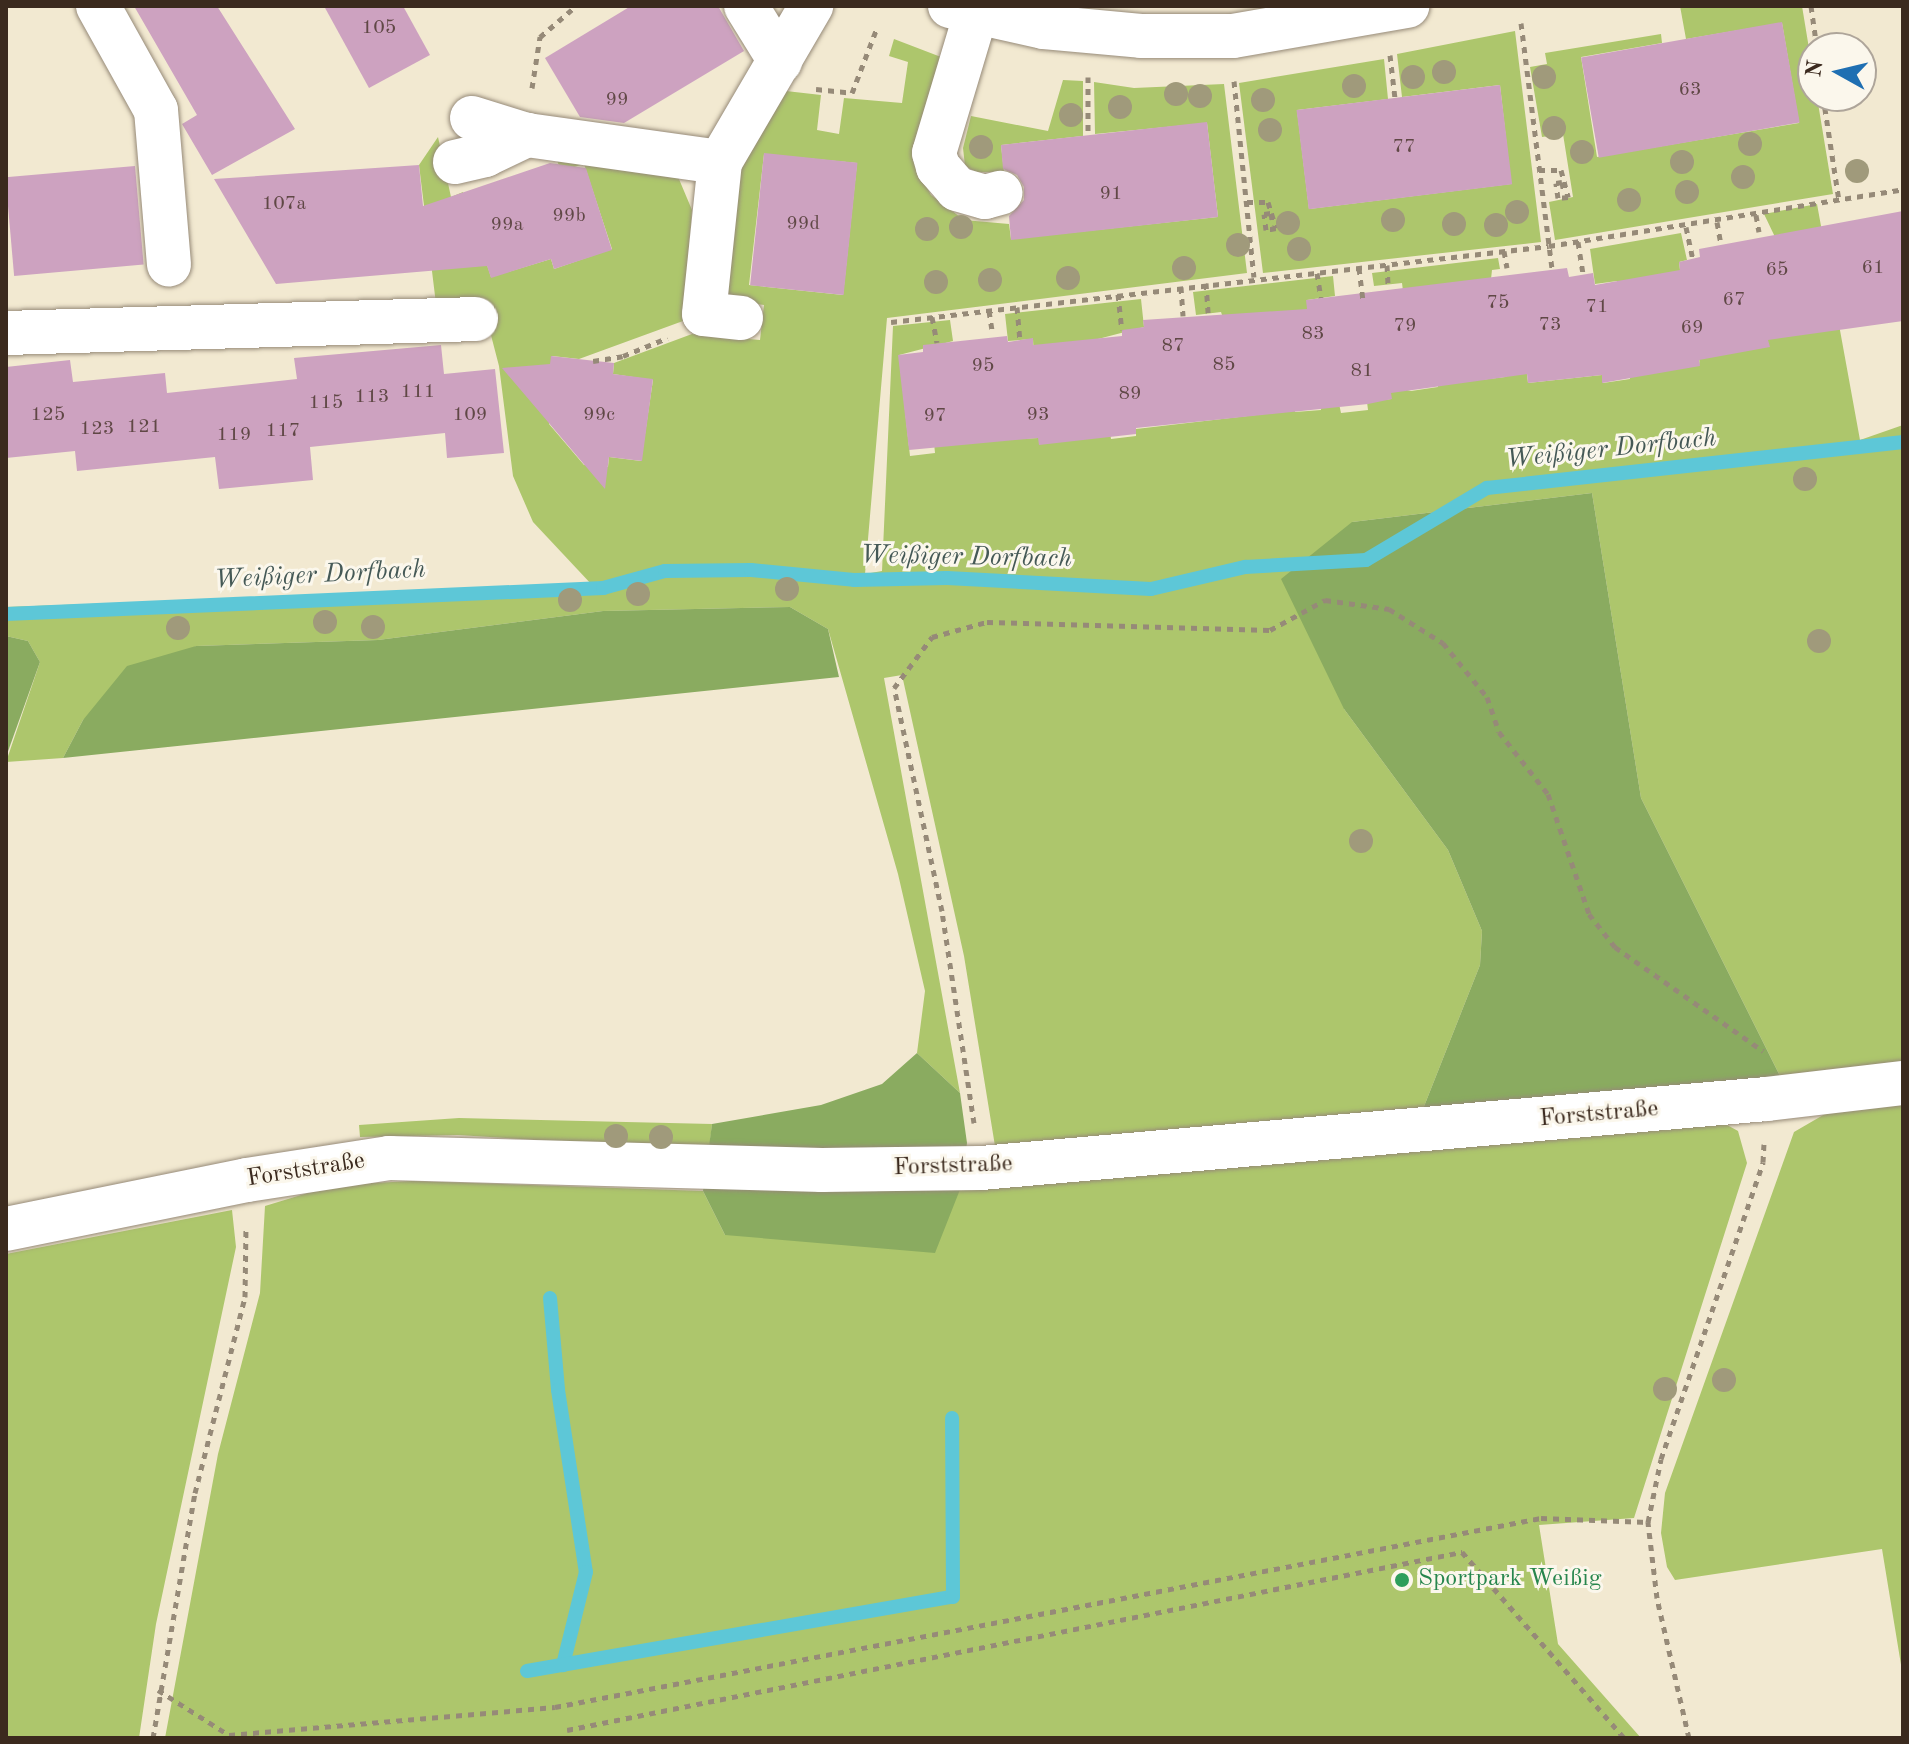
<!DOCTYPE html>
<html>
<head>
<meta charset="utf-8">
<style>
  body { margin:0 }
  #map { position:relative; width:1909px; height:1744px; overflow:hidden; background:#f2e9d1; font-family:"Old Standard TT",serif }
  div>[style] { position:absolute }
  .green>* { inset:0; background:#adc66c }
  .forest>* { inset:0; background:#8aab60 }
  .stream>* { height:14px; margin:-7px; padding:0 7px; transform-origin:7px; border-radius:7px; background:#5dc7d7 }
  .building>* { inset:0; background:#cda2c0; transform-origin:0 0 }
  .path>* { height:5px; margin-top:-2.5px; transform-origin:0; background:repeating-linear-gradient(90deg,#968a78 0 6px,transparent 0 12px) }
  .roads { filter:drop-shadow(0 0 2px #968a78) drop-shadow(0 0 2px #968a78) }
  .minor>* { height:44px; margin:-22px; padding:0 22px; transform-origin:22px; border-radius:22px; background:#fff }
  .trees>* { width:24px; height:24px; margin:-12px; border-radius:50%; background:#a09a7b }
  .dots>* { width:22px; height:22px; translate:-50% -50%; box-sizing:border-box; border:4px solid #fbf7ec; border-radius:50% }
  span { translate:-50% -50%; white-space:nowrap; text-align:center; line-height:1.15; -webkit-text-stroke:6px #fbf7ec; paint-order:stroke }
  .number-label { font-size:20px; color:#604846 }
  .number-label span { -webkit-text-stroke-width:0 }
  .street-label { font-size:24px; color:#3b2a1e }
  .leisure-label { font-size:24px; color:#27864d }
  .left { translate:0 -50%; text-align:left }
  .water-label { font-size:26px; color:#455956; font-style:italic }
  .frame { position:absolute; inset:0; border:8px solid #3b2a1e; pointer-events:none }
  .north { position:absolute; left:1797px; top:32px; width:80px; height:80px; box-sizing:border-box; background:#fbf7ec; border:2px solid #aea59a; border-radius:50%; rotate:278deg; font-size:22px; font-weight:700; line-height:32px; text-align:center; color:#3b2a1e }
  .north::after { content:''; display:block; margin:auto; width:28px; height:36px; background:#1f6fb2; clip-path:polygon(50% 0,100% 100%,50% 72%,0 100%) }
</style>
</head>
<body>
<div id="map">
  <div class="green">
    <i style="clip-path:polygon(1680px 6px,1802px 6px,1833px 194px,1555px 240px,1549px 202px,1573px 197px,1563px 134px,1542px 137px,1530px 67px,1547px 64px,1545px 53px,1661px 34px,1662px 43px,1581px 57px,1597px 157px,1799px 123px,1782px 23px,1686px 39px)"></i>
    <i style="clip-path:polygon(1515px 31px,1541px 242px,1263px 273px,1239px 83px,1384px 59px,1388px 99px,1297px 110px,1309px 209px,1511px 184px,1500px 85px,1402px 97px,1397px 54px)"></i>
    <i style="clip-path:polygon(evenodd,894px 39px,941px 57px,920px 175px,931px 195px,964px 220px,1009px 224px,1011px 239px,1218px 217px,1207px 123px,1095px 134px,1094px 82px,1134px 88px,1224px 84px,1247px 273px,887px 318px,865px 574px,882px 571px,893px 326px,950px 320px,953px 341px,899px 355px,910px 456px,935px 453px,934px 443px,1038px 438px,1033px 339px,1008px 341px,1005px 314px,1141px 299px,1144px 327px,1098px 339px,1111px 439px,1136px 436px,1136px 429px,1256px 415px,1221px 312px,1196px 315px,1193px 292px,1333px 276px,1335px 296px,1307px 300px,1307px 310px,1283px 313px,1295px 412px,1321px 410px,1320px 401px,1338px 399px,1341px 413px,1368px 410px,1367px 402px,1391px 399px,1390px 386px,1411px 391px,1438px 387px,1428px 289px,1403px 291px,1402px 283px,1374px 286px,1372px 273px,1498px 258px,1500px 269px,1492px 270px,1480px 380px,1505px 377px,1526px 367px,1528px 383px,1602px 375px,1603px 383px,1630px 379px,1617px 281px,1595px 284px,1590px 249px,1681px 233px,1687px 260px,1679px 262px,1680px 270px,1700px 366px,1699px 358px,1766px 332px,1775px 237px,1764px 214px,1817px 204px,1860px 440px,1903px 425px,1903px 1062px,1781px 1078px,1641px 798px,1592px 493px,1352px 522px,1344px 709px,1448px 850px,1482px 931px,1480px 965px,1421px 1114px,995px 1146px,964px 956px,902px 675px,884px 678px,960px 1093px,917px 1053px,925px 991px,898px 874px,828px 629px,790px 607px,603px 611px,378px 640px,196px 646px,83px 720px,63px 758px,6px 762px,40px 662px,28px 641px,6px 636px,6px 607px,593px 586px,533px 522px,513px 476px,499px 366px,486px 316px,437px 312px,419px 165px,438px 137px,451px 197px,463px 192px,491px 277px,551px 259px,554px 269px,612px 249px,584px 164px,561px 171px,553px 150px,676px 172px,692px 210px,683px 321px,579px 359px,552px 356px,549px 424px,584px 465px,608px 467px,609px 457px,641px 461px,653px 380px,613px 374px,614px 363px,692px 334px,760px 340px,764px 305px,720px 299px,735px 177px,786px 91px,821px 95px,817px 130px,839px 134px,844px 98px,902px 103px,908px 62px,889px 56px,894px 39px,764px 154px,857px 163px,843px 295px,749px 285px,764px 154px)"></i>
    <i style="clip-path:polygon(1063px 80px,1083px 81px,1083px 136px,1001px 145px,1004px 172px,976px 172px,965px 166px,963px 148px,971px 116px,1048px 131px)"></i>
    <i style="clip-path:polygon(1903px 1099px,1903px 1677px,1882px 1549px,1675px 1580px,1667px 1567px,1661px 1533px,1665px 1493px,1794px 1132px,1837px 1107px)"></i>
    <i style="clip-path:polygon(459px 1118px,712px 1124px,709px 1151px,458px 1135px,360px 1137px,359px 1125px)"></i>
    <i style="clip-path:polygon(1720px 1121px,1738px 1131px,1747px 1163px,1634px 1518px,1539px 1525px,1558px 1644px,1641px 1738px,165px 1738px,218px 1454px,260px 1293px,265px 1206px,334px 1185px,412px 1181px,703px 1191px,725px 1235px,961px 1187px,1355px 1157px)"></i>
    <i style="clip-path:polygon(232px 1210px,236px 1247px,156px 1624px,139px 1738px,6px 1738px,6px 1254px)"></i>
  </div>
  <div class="forest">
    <i style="clip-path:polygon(1592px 493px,1641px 798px,1781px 1078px,1421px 1114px,1480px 965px,1482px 931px,1448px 850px,1344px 709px,1281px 579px,1352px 522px)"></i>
    <i style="clip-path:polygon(790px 607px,828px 629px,839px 677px,63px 758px,83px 720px,127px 666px,196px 646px,378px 640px,603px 611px)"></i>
    <i style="clip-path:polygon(6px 636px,28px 641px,40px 662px,6px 757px)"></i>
    <i style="clip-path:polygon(917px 1053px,960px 1093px,967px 1143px,961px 1187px,935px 1253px,725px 1235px,703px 1191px,712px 1124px,821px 1105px,882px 1084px)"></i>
  </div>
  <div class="stream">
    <i style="left:6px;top:614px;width:598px;rotate:-2.49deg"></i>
    <i style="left:603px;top:588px;width:64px;rotate:-15.3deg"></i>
    <i style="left:665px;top:571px;width:86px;rotate:-0.7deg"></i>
    <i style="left:751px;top:570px;width:103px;rotate:5.5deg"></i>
    <i style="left:854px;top:580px;width:93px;rotate:-1.2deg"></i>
    <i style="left:947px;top:578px;width:204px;rotate:3.1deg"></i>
    <i style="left:1151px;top:589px;width:97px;rotate:-13.2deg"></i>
    <i style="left:1245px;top:567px;width:121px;rotate:-3.3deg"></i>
    <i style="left:1366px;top:560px;width:141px;rotate:-30.8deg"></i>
    <i style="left:1487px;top:488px;width:419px;rotate:-6.3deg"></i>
    <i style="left:550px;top:1298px;width:92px;rotate:85deg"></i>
    <i style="left:558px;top:1390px;width:184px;rotate:81.3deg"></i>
    <i style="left:586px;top:1572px;width:96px;rotate:103.9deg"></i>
    <i style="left:527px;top:1671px;width:432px;rotate:-9.9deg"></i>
    <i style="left:953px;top:1597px;width:179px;rotate:-90.3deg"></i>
  </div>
  <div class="building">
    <i style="clip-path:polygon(134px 6px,217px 6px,295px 129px,212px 175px,182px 124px,197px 115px)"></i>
    <i style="clip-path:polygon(324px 6px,403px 6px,430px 55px,369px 88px)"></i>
    <i style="clip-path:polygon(631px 6px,718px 6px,744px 51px,624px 123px,580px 117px,545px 58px)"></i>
    <i style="left:1782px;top:22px;width:102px;height:204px;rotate:80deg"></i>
    <i style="left:1500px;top:85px;width:100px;height:205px;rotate:83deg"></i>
    <i style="clip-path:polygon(1207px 122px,1218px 217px,1011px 240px,1009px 216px,1024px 200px,1024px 187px,1017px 175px,1003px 169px,1001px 145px)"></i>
    <i style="left:764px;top:153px;width:94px;height:133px;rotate:6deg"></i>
    <i style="clip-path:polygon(550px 163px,586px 168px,612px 250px,554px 269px,551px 259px,491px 278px,487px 266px,276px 284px,214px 179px,419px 165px,423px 206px)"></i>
    <i style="left:135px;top:166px;width:99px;height:130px;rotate:85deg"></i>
    <i style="clip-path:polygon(1903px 211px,1903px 321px,1768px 340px,1770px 347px,1699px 360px,1700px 366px,1602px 383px,1602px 375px,1528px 383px,1527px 374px,1391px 393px,1392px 399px,1368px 404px,1136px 428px,1136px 434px,1039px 445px,1038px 438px,909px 450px,898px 355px,923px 352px,923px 345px,1007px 336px,1008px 342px,1033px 338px,1033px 345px,1122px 336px,1122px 330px,1144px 327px,1143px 320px,1307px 309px,1306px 300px,1567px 268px,1569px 277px,1593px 273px,1595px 285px,1680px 270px,1679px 262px,1700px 257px,1699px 249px)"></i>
    <i style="clip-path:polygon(441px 345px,444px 374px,495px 369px,504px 453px,447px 458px,445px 433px,310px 447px,313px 480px,219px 489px,215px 457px,77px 471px,75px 451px,6px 458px,6px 367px,70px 360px,73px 382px,165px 373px,167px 393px,297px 379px,294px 358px)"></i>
    <i style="clip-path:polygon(551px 356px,614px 363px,613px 374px,653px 379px,642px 461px,609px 457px,605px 489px,502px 368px,550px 364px)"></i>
  </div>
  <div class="path">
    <i style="left:1811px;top:6px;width:42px;rotate:81.9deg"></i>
    <i style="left:1521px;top:23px;width:249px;rotate:82.8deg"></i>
    <i style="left:1390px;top:55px;width:43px;rotate:83.4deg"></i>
    <i style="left:1088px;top:77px;width:58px;rotate:90deg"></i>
    <i style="left:1234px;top:81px;width:197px;rotate:84.2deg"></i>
    <i style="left:532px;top:88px;width:52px;rotate:-81.1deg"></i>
    <i style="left:540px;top:37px;width:48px;rotate:-40.7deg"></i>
    <i style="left:816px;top:89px;width:36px;rotate:6deg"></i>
    <i style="left:852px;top:93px;width:70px;rotate:-69deg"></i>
    <i style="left:1823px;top:96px;width:105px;rotate:81.3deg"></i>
    <i style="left:1539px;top:170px;width:22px"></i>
    <i style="left:1561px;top:170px;width:28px;rotate:75deg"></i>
    <i style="left:1568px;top:197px;width:10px;rotate:174deg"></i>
    <i style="left:1558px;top:198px;width:15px;rotate:-98deg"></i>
    <i style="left:1556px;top:183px;width:6px;rotate:-9deg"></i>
    <i style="left:1562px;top:182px;width:11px;rotate:80deg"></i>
    <i style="left:1247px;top:202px;width:21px"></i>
    <i style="left:1268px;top:202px;width:27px;rotate:73deg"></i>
    <i style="left:1276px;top:228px;width:10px;rotate:169deg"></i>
    <i style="left:1266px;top:230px;width:16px;rotate:-97deg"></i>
    <i style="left:1264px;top:214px;width:7px;rotate:-8deg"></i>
    <i style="left:1271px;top:213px;width:12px;rotate:81deg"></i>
    <i style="left:1756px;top:215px;width:17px;rotate:80deg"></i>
    <i style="left:1717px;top:222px;width:23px;rotate:80deg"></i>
    <i style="left:1686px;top:227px;width:33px;rotate:78deg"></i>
    <i style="left:1578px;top:242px;width:33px;rotate:81deg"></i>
    <i style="left:1504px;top:251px;width:17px;rotate:80deg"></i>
    <i style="left:1387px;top:265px;width:19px;rotate:87deg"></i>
    <i style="left:1359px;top:268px;width:35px;rotate:83deg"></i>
    <i style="left:1317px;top:273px;width:25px;rotate:81deg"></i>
    <i style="left:1206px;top:283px;width:30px;rotate:86deg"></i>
    <i style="left:1181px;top:287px;width:29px;rotate:86deg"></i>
    <i style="left:1118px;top:294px;width:36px;rotate:84deg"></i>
    <i style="left:1017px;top:307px;width:33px;rotate:85deg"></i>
    <i style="left:989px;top:311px;width:18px;rotate:81deg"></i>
    <i style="left:932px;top:317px;width:26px;rotate:79deg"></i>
    <i style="left:891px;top:322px;width:662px;rotate:-6.59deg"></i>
    <i style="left:1549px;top:246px;width:359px;rotate:-9.1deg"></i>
    <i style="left:593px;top:361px;width:30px;rotate:-9deg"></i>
    <i style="left:623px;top:356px;width:48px;rotate:-22.2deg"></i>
    <i style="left:974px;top:1123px;width:214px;rotate:-98.6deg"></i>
    <i style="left:942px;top:911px;width:228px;rotate:-102.1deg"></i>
    <i style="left:894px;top:688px;width:64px;rotate:-53.3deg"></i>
    <i style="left:932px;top:637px;width:57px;rotate:-15.3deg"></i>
    <i style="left:987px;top:622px;width:283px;rotate:1.6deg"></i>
    <i style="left:1270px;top:630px;width:63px;rotate:-28.6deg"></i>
    <i style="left:1325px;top:600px;width:65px;rotate:8deg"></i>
    <i style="left:1389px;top:609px;width:64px;rotate:32.2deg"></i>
    <i style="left:1443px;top:643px;width:70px;rotate:50.8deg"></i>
    <i style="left:1487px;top:697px;width:37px;rotate:71deg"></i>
    <i style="left:1499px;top:732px;width:79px;rotate:51.7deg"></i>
    <i style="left:1548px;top:794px;width:127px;rotate:71.1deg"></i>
    <i style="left:1589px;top:914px;width:42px;rotate:51.8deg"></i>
    <i style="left:1615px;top:947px;width:181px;rotate:35.1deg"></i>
    <i style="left:158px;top:1690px;width:84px;rotate:32.4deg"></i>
    <i style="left:229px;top:1735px;width:327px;rotate:-4.9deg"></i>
    <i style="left:555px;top:1707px;width:1004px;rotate:-10.85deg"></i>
    <i style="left:1541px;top:1518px;width:107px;rotate:2.1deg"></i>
    <i style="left:567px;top:1730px;width:913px;rotate:-11.25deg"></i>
    <i style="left:1462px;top:1552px;width:247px;rotate:48.9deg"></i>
    <i style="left:153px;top:1738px;width:249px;rotate:-80.3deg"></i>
    <i style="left:195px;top:1493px;width:202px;rotate:-75.7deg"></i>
    <i style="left:245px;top:1297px;width:68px;rotate:-89.2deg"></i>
    <i style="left:1689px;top:1738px;width:144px;rotate:-102.9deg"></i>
    <i style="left:1657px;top:1598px;width:77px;rotate:-96.8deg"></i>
    <i style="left:1648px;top:1522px;width:64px;rotate:-78.3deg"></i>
    <i style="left:1661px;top:1459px;width:314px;rotate:-71deg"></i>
    <i style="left:1763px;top:1162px;width:18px;rotate:-87deg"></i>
  </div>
  <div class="roads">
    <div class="minor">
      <i style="left:98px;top:6px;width:119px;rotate:60.9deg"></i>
      <i style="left:156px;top:110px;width:155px;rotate:85.2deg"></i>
      <i style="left:746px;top:6px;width:65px;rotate:58.3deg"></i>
      <i style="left:950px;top:6px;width:96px;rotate:12.6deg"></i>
      <i style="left:1044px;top:27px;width:97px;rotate:5.3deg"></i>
      <i style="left:1141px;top:36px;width:92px"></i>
      <i style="left:1233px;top:36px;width:177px;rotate:-9.8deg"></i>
      <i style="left:976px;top:13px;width:146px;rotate:106.7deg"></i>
      <i style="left:934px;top:153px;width:15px;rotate:74deg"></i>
      <i style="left:938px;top:167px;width:29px;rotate:49deg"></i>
      <i style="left:957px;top:189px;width:29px;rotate:16deg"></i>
      <i style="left:985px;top:197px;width:16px;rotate:-15deg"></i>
      <i style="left:472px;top:118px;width:58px;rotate:17.2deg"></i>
      <i style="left:455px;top:162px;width:31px;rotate:-13deg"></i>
      <i style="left:485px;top:155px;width:47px;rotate:-25.5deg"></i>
      <i style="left:527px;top:135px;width:195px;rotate:8deg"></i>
      <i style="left:741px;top:318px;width:37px;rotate:-174deg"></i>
      <i style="left:704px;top:314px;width:153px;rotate:-84deg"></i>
      <i style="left:720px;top:162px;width:181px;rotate:-59.7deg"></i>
      <i style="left:6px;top:333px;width:470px;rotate:-1.7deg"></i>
      <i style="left:6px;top:1229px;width:246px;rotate:-11.5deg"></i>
      <i style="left:247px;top:1180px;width:144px;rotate:-8.8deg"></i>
      <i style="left:389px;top:1158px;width:433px;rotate:1.6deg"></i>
      <i style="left:822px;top:1170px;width:159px;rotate:-0.7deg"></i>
      <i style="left:981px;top:1168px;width:788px;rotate:-5.02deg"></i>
      <i style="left:1766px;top:1099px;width:138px;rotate:-6.7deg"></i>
    </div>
  </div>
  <div class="trees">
    <i style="left:1444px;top:72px"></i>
    <i style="left:1413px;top:77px"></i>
    <i style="left:1544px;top:77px"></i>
    <i style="left:1354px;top:86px"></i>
    <i style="left:1176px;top:94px"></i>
    <i style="left:1200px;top:96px"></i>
    <i style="left:1263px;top:100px"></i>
    <i style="left:1120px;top:107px"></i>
    <i style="left:1071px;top:115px"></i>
    <i style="left:1554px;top:128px"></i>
    <i style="left:1270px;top:130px"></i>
    <i style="left:1750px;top:144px"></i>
    <i style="left:981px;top:147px"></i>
    <i style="left:1582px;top:152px"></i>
    <i style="left:1682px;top:162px"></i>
    <i style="left:1857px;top:171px"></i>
    <i style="left:1743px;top:177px"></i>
    <i style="left:1687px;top:192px"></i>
    <i style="left:1629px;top:200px"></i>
    <i style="left:1517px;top:212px"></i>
    <i style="left:1393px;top:220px"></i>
    <i style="left:1288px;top:223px"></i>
    <i style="left:1454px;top:224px"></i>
    <i style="left:1496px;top:225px"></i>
    <i style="left:961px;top:227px"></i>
    <i style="left:927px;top:229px"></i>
    <i style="left:1238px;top:245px"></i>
    <i style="left:1299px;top:249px"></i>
    <i style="left:1184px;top:268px"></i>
    <i style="left:1068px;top:278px"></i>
    <i style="left:990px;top:280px"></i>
    <i style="left:936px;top:282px"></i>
    <i style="left:1805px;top:479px"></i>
    <i style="left:787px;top:589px"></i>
    <i style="left:638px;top:594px"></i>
    <i style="left:570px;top:600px"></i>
    <i style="left:325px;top:622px"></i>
    <i style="left:373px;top:627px"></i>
    <i style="left:178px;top:628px"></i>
    <i style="left:1819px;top:641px"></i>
    <i style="left:1361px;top:841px"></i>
    <i style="left:616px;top:1136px"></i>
    <i style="left:661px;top:1137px"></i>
    <i style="left:1724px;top:1380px"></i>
    <i style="left:1665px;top:1389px"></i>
  </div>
  <div class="dots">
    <i style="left:1402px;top:1580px;background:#2e9e5b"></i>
  </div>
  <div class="number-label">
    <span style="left:379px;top:28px">105</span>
    <span style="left:1690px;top:90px">63</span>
    <span style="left:617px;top:100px">99</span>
    <span style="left:1404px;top:147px">77</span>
    <span style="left:1111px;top:194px">91</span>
    <span style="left:284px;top:204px">107a</span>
    <span style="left:569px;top:216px">99b</span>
    <span style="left:803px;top:224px">99d</span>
    <span style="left:507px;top:225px">99a</span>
    <span style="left:1873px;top:268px">61</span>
    <span style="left:1777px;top:270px">65</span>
    <span style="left:1734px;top:300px">67</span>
    <span style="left:1498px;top:303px">75</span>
    <span style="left:1597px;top:307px">71</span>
    <span style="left:1550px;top:325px">73</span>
    <span style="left:1405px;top:326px">79</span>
    <span style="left:1692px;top:328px">69</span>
    <span style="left:1313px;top:334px">83</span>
    <span style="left:1173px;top:346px">87</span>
    <span style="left:1224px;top:365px">85</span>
    <span style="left:983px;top:366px">95</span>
    <span style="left:1362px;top:371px">81</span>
    <span style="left:418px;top:392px">111</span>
    <span style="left:1130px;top:394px">89</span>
    <span style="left:372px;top:397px">113</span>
    <span style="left:326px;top:403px">115</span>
    <span style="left:48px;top:415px">125</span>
    <span style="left:470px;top:415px">109</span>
    <span style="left:599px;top:415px">99c</span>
    <span style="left:1038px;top:415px">93</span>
    <span style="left:935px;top:416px">97</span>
    <span style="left:144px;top:427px">121</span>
    <span style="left:97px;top:429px">123</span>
    <span style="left:283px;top:431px">117</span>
    <span style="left:234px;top:435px">119</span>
  </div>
  <div class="street-label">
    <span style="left:1599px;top:1115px;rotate:-5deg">Forststraße</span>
    <span style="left:953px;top:1167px;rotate:-2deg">Forststraße</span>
    <span style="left:306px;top:1171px;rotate:-9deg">Forststraße</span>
  </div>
  <div class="leisure-label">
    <span class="left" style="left:1418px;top:1580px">Sportpark Weißig</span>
  </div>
  <div class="water-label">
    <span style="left:1611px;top:450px;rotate:-6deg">Weißiger Dorfbach</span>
    <span style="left:966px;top:558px;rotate:1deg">Weißiger Dorfbach</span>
    <span style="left:320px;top:576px;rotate:-3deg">Weißiger Dorfbach</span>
  </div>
  <div class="frame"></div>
  <div class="north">N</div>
</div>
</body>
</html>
